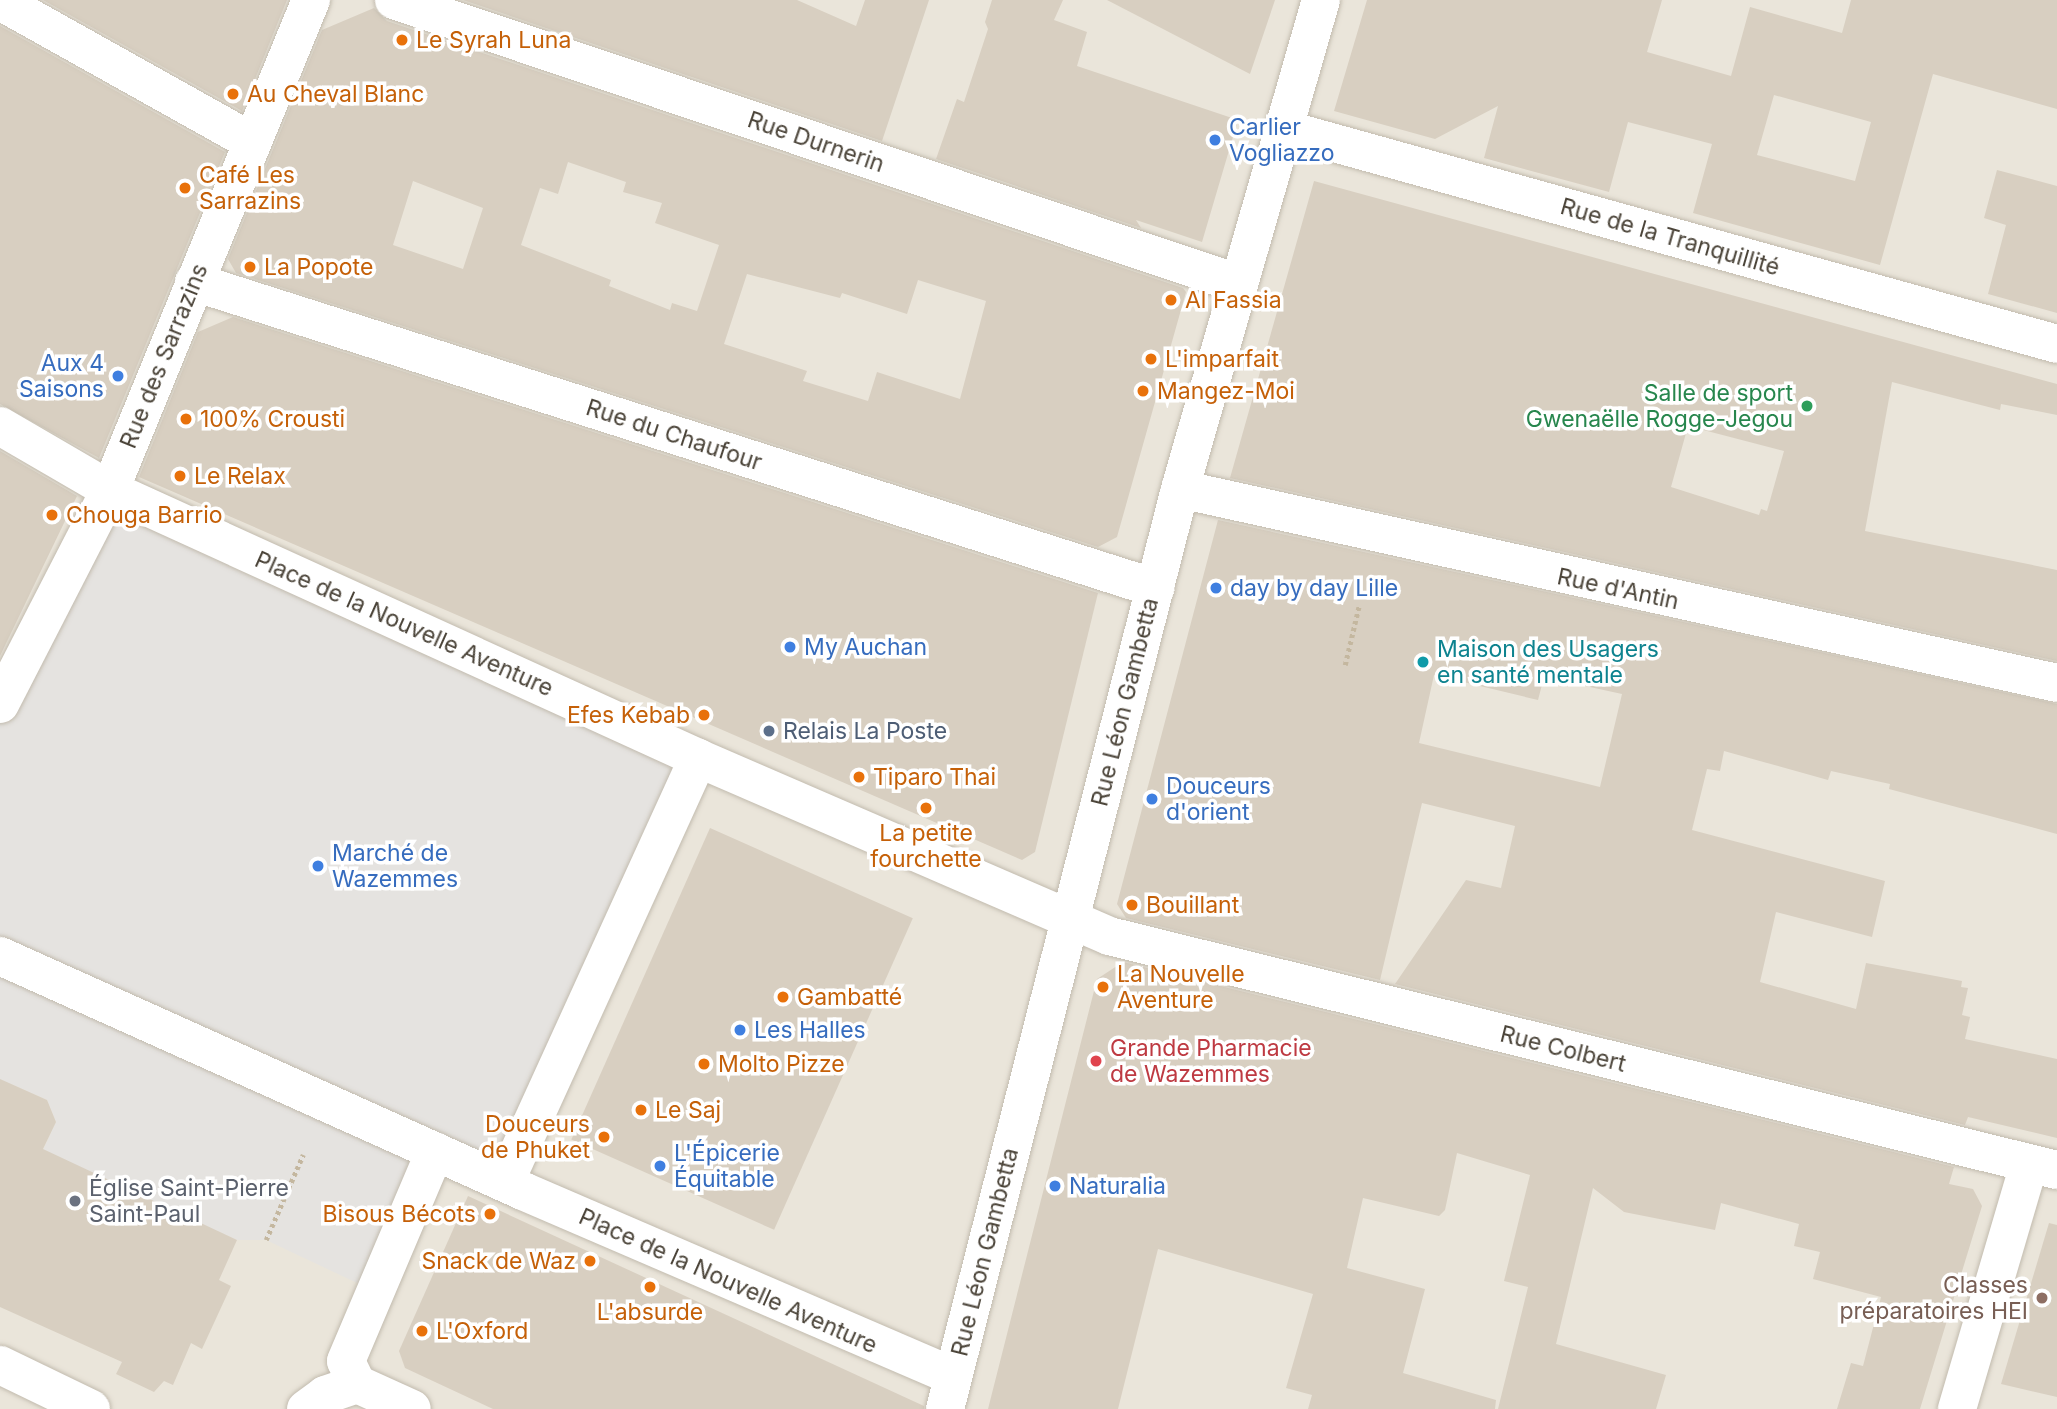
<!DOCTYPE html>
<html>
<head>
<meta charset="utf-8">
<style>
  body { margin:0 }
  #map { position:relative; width:2057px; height:1409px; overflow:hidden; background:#f6f3ec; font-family:Inter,sans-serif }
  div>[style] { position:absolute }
  .residential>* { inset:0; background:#eae5da; transform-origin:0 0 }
  .parking>* { inset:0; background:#e5e3e0 }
  .building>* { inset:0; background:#d8cfc1; transform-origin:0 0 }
  .path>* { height:4.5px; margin-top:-2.25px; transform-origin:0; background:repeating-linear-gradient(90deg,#c4b79f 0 3.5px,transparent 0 7px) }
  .roads { filter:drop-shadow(0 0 2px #c2bbae) drop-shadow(0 0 2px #c2bbae) }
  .minor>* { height:38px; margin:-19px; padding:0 19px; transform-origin:19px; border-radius:19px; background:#fff }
  .dots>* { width:19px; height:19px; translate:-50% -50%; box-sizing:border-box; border:4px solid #fff; border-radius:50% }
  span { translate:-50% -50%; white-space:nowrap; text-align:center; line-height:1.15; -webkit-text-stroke:7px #fff; paint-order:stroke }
  .food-label { font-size:23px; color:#c56008 }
  .left { translate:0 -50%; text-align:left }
  .right { translate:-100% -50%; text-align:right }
  .shop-label { font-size:23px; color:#366cbe }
  .street-label { font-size:23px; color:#4b4439 }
  .leisure-label { font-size:23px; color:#27864d }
  .culture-label { font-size:23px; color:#0d838f }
  .service-label { font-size:23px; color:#4e5e75 }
  .health-label { font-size:23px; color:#be3a42 }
  .worship-label { font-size:23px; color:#5b616d }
  .education-label { font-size:23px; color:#785e54 }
</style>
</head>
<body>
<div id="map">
  <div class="residential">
    <i style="left:0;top:0;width:2057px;height:1409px"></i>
  </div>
  <div class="parking">
    <i style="clip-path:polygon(110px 490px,698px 758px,505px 1182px,435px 1151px,374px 1291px,266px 1240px,237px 1240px,42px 1152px,56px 1122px,47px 1100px,11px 1084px,0 1087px,0 704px)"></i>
  </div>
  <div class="building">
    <i style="clip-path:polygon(43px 0,287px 0,242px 111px)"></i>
    <i style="clip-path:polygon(463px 0,797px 0,856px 26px,865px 0,929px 0,882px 141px)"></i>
    <i style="clip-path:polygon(992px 0,1063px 0,1054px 20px,1087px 32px,1077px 66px,1238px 120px,1202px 242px,1136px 220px,1141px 228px,936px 159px,957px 99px,964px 102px,988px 29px,985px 22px)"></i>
    <i style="clip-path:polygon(1107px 0,1275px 0,1250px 74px)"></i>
    <i style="clip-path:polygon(evenodd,1367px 0,1662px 0,1647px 52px,1731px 76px,1750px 7px,1842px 33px,1851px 0,2057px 0,2057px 109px,1933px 74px,1880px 265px,1693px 213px,1712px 144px,1628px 122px,1609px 192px,1484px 158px,1498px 106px,1435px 139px,1334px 111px,1367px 0,1774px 95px,1871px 122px,1855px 181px,1757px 155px,1774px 95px)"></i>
    <i style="clip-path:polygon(evenodd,374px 8px,387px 21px,1183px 288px,1186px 292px,1117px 537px,1098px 547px,236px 273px,228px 259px,322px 30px,374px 8px,568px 162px,626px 182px,623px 192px,662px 203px,655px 223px,719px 245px,697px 311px,672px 303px,670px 310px,609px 286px,611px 280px,521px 245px,540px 188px,558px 194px,568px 162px,374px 8px,413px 181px,483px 208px,463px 269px,393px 245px,413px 181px,374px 8px,747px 274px,840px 298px,842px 293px,907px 314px,918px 280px,986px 301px,960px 399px,877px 372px,868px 401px,803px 381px,807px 371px,724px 344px,747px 274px)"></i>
    <i style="clip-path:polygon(0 26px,225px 152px,99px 458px,0 404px)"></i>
    <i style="clip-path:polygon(1997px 170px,2057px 186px,2057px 313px,1988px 294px,2006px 225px,1984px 218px)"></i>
    <i style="clip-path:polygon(evenodd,1314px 181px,2057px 384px,2057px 415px,2001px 404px,2000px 410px,1892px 382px,1865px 531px,2057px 570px,2057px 661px,1230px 478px,1314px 181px,1688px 426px,1784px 451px,1767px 511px,1761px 509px,1759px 515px,1671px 487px,1688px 426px)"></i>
    <i style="clip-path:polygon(233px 317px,1098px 593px,1035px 852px,1022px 860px,139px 477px,198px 332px)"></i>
    <i style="clip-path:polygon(0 451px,77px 496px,0 656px)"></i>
    <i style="clip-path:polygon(evenodd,1218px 520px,2057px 704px,2057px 834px,1889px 789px,1890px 784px,1831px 771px,1828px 780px,1724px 751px,1720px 771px,1707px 769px,1692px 830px,1885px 881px,1872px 937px,1776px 912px,1760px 982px,1856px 1009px,1866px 963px,1962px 981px,1961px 987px,1968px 988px,1962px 1015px,1970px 1017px,1965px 1039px,2057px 1059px,2057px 1138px,1968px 1117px,1965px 1125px,1395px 984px,1466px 880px,1501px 888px,1515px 826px,1422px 803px,1380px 980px,1126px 918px,1117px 904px,1218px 520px,1434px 675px,1538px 700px,1544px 677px,1622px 694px,1600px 787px,1419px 743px,1434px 675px)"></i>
    <i style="left:710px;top:828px;width:222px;height:341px;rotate:24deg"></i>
    <i style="clip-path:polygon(1123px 962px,1954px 1167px,1949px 1184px,1973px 1189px,1982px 1206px,1920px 1409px,1837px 1409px,1851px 1363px,1863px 1366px,1881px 1297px,1813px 1279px,1820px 1252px,1794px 1246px,1799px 1224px,1721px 1203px,1715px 1230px,1624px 1212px,1593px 1188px,1556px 1344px,1666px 1375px,1656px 1409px,1498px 1409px,1528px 1287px,1504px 1281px,1530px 1175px,1457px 1153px,1445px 1210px,1439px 1216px,1363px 1198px,1347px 1268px,1425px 1289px,1403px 1373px,1496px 1400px,1495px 1409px,1308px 1409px,1312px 1395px,1286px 1388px,1313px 1294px,1158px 1249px,1118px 1409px,988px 1409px,1097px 979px)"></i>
    <i style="clip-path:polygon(0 1079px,47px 1100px,56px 1122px,43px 1149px,237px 1240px,219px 1280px,231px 1286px,202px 1349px,191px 1343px,173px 1385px,164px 1381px,154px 1392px,116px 1374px,122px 1362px,0 1307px)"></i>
    <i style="clip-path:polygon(468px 1196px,924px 1406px,924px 1409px,493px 1409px,405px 1368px,399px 1351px)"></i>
    <i style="clip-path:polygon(2049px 1223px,2057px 1225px,2057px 1397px,2001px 1384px)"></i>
  </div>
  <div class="path">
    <i style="left:1345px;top:665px;width:61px;rotate:-76.7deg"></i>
    <i style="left:266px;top:1240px;width:93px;rotate:-66.5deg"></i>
  </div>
  <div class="roads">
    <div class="minor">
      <i style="left:394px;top:0;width:889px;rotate:18.56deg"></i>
      <i style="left:0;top:1px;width:287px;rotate:29.2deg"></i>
      <i style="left:1284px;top:129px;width:802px;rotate:15.54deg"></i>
      <i style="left:194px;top:282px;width:1009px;rotate:17.66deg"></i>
      <i style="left:0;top:426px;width:127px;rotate:30.2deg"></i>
      <i style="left:110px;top:490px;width:646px;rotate:24.5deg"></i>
      <i style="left:698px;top:758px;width:448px;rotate:23.4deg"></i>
      <i style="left:1109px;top:936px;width:976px;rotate:13.87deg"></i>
      <i style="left:1180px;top:489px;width:898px;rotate:12.47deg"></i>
      <i style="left:0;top:704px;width:241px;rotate:-62.8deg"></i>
      <i style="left:110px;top:490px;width:530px;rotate:-67.7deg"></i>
      <i style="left:0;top:956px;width:573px;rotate:24.2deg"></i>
      <i style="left:523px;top:1191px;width:468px;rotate:23.3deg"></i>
      <i style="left:505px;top:1182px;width:466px;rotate:-65.5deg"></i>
      <i style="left:0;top:1365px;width:101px;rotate:25.8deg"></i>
      <i style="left:357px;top:1384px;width:25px;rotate:-116deg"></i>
      <i style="left:346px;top:1361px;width:228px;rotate:-67deg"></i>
      <i style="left:357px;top:1384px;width:60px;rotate:24.4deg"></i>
      <i style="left:306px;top:1409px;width:24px;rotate:-36deg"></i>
      <i style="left:325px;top:1395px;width:34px;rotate:-19deg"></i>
      <i style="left:945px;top:1409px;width:950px;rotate:-75.67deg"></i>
      <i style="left:1180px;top:489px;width:509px;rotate:-73.92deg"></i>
      <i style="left:1957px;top:1409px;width:255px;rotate:-73.6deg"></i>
    </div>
  </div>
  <div class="dots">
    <i style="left:402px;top:40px;background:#e8710a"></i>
    <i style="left:233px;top:94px;background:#e8710a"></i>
    <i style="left:1215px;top:140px;background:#3f7fe0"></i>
    <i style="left:185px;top:188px;background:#e8710a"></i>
    <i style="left:250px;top:267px;background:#e8710a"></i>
    <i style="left:1171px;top:300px;background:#e8710a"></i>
    <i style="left:1151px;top:359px;background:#e8710a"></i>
    <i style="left:118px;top:376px;background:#3f7fe0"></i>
    <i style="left:1143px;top:391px;background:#e8710a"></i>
    <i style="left:1807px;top:406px;background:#2e9e5b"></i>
    <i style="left:186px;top:419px;background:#e8710a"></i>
    <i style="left:180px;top:476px;background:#e8710a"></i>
    <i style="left:52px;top:515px;background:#e8710a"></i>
    <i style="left:1216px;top:588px;background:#3f7fe0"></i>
    <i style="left:790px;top:647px;background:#3f7fe0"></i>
    <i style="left:1423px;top:662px;background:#0f9aa8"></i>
    <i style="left:704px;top:715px;background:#e8710a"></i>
    <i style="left:769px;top:731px;background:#5c6f8a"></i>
    <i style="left:859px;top:777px;background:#e8710a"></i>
    <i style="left:1152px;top:799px;background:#3f7fe0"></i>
    <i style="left:926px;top:808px;background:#e8710a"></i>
    <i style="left:318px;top:866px;background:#3f7fe0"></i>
    <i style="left:1132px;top:905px;background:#e8710a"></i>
    <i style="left:1103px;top:987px;background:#e8710a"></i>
    <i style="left:783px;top:997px;background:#e8710a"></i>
    <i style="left:740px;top:1030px;background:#3f7fe0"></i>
    <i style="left:1096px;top:1061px;background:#e0444e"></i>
    <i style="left:704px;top:1064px;background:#e8710a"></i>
    <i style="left:641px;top:1110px;background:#e8710a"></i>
    <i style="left:604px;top:1137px;background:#e8710a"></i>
    <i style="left:660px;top:1166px;background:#3f7fe0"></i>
    <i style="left:1055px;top:1186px;background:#3f7fe0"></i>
    <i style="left:75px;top:1201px;background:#6b7280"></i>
    <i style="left:490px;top:1214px;background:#e8710a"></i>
    <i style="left:590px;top:1261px;background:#e8710a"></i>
    <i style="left:650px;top:1287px;background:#e8710a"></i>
    <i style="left:2042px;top:1298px;background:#8d6e63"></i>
    <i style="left:422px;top:1331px;background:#e8710a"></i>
  </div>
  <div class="food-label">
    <span class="left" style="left:416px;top:40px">Le Syrah Luna</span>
    <span class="left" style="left:247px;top:94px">Au Cheval Blanc</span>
    <span class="left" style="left:199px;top:188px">Café Les<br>Sarrazins</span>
    <span class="left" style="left:264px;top:267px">La Popote</span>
    <span class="left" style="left:1185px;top:300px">Al Fassia</span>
    <span class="left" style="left:1165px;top:359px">L'imparfait</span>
    <span class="left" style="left:1157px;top:391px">Mangez-Moi</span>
    <span class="left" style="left:200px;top:419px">100% Crousti</span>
    <span class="left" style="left:194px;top:476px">Le Relax</span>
    <span class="left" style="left:66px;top:515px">Chouga Barrio</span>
    <span class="right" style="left:690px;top:715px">Efes Kebab</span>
    <span class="left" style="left:873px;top:777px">Tiparo Thai</span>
    <span style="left:926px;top:846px">La petite<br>fourchette</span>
    <span class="left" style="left:1146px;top:905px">Bouillant</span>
    <span class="left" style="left:1117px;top:987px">La Nouvelle<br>Aventure</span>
    <span class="left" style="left:797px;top:997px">Gambatté</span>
    <span class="left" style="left:718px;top:1064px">Molto Pizze</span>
    <span class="left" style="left:655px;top:1110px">Le Saj</span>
    <span class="right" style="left:590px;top:1137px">Douceurs<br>de Phuket</span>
    <span class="right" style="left:476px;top:1214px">Bisous Bécots</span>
    <span class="right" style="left:576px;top:1261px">Snack de Waz</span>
    <span style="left:650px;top:1312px">L'absurde</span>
    <span class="left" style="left:436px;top:1331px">L'Oxford</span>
  </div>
  <div class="shop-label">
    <span class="left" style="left:1229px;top:140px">Carlier<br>Vogliazzo</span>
    <span class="right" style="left:104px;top:376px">Aux 4<br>Saisons</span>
    <span class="left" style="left:1230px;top:588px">day by day Lille</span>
    <span class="left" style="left:804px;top:647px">My Auchan</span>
    <span class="left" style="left:1166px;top:799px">Douceurs<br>d'orient</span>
    <span class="left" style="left:332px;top:866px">Marché de<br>Wazemmes</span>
    <span class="left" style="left:754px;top:1030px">Les Halles</span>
    <span class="left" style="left:674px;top:1166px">L'Épicerie<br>Équitable</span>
    <span class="left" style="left:1069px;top:1186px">Naturalia</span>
  </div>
  <div class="street-label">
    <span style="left:816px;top:142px;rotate:19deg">Rue Durnerin</span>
    <span style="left:1670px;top:237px;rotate:16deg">Rue de la Tranquillité</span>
    <span style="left:164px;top:356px;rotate:-68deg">Rue des Sarrazins</span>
    <span style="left:674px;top:435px;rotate:18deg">Rue du Chaufour</span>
    <span style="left:1618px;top:589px;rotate:12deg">Rue d'Antin</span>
    <span style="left:404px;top:624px;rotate:24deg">Place de la Nouvelle Aventure</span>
    <span style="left:1125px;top:702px;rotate:-76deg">Rue Léon Gambetta</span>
    <span style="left:1563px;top:1049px;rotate:14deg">Rue Colbert</span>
    <span style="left:985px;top:1252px;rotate:-76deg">Rue Léon Gambetta</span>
    <span style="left:728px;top:1281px;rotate:24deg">Place de la Nouvelle Aventure</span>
  </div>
  <div class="leisure-label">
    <span class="right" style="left:1793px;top:406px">Salle de sport<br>Gwenaëlle Rogge-Jegou</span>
  </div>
  <div class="culture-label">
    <span class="left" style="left:1437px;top:662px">Maison des Usagers<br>en santé mentale</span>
  </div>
  <div class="service-label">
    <span class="left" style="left:783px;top:731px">Relais La Poste</span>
  </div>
  <div class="health-label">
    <span class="left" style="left:1110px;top:1061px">Grande Pharmacie<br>de Wazemmes</span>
  </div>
  <div class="worship-label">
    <span class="left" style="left:89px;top:1201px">Église Saint-Pierre<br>Saint-Paul</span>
  </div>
  <div class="education-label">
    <span class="right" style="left:2028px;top:1298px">Classes<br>préparatoires HEI</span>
  </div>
</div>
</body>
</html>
